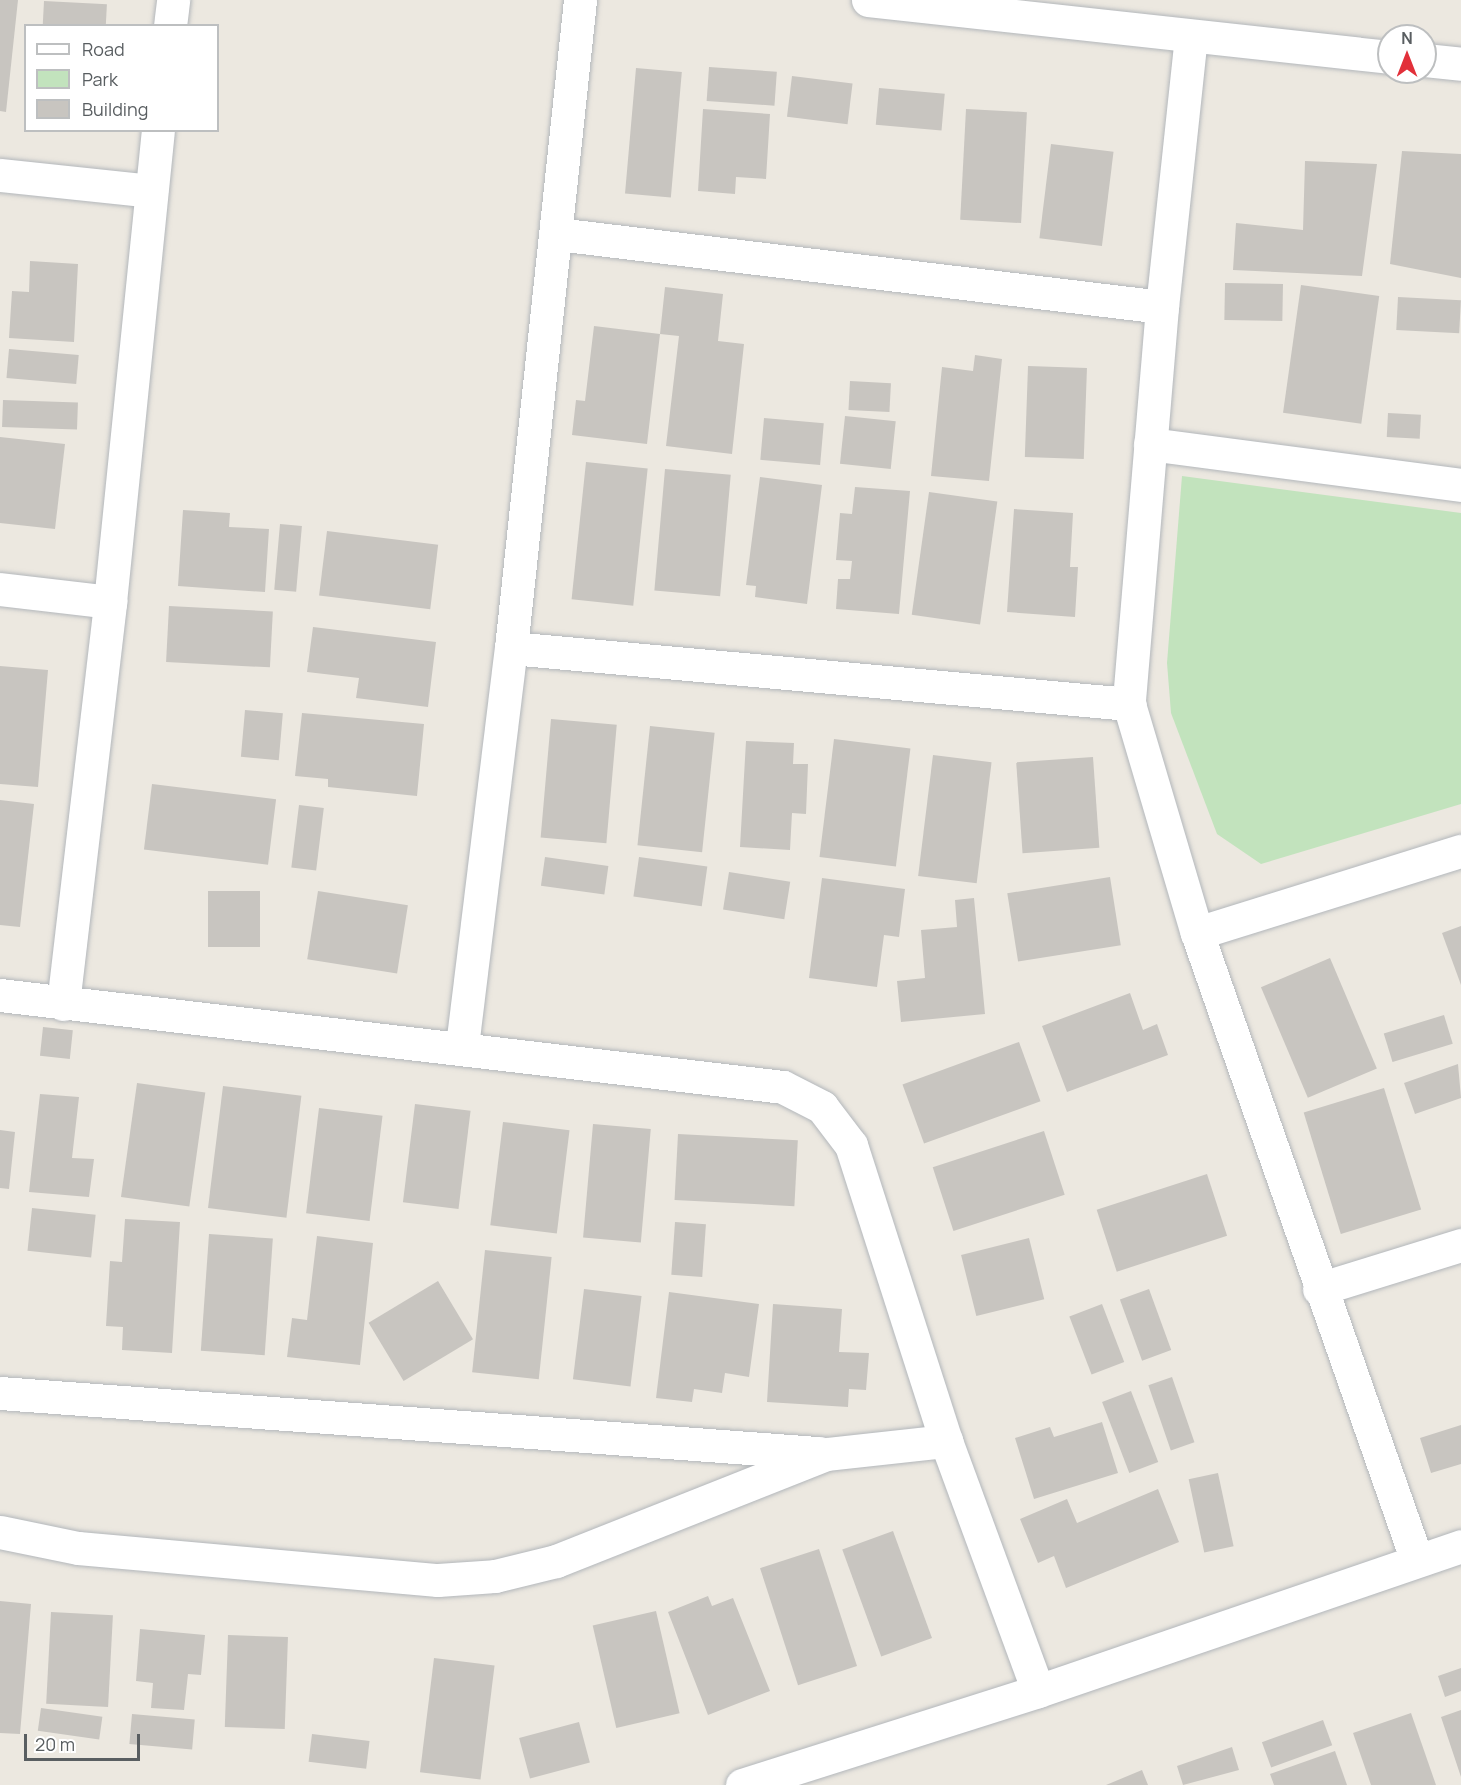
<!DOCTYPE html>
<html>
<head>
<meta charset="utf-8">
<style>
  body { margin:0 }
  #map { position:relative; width:1461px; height:1785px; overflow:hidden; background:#ece8e0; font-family:Manrope,sans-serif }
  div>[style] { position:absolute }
  .green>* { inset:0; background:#c2e3bd }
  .building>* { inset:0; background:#c8c5c0; transform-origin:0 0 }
  .roads { filter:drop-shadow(0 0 2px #b3b7bb) drop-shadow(0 0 2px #b3b7bb) }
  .street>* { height:33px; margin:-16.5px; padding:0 16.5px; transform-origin:16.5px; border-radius:16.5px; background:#fff }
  span { translate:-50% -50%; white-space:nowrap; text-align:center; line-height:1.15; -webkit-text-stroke:6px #fff; paint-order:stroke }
  .legend { position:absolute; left:24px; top:24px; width:195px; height:108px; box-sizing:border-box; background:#fff; border:2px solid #bdbfc0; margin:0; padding:8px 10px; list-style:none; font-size:18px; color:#595e61 }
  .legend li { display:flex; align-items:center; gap:12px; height:30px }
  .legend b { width:30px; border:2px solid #bdbfc0 }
  .north { position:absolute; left:1377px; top:24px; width:60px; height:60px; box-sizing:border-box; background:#fff; border:2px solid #bdbfc0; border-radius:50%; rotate:0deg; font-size:16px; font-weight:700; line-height:24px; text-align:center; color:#595e61 }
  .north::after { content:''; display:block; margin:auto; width:21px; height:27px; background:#e2303a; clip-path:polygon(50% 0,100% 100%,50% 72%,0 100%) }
  .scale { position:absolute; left:24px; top:1734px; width:116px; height:27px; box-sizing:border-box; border:3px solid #595e61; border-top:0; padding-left:8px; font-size:18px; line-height:21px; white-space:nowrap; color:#595e61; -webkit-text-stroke:4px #fff; paint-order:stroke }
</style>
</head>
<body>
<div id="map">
  <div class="green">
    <i style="clip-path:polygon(1182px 476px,1461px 513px,1461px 804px,1261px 864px,1217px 834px,1171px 713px,1167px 663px)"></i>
  </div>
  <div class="building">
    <i style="clip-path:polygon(0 0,18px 0,6px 112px,0 111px)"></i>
    <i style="left:44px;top:1px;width:63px;height:25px;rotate:3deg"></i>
    <i style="left:709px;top:67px;width:68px;height:34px;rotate:4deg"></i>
    <i style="left:636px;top:68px;width:46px;height:126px;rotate:5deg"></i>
    <i style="left:792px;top:76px;width:61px;height:41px;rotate:7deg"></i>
    <i style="left:879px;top:88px;width:66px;height:37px;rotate:5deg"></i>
    <i style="clip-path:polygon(703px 109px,770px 114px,766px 179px,736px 177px,735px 194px,698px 191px)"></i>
    <i style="left:966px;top:109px;width:61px;height:111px;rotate:3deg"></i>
    <i style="left:1051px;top:144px;width:63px;height:95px;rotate:7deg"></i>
    <i style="clip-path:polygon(1402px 151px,1461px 154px,1461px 278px,1390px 264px)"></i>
    <i style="clip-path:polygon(1305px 161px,1377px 164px,1362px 276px,1233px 270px,1236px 223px,1303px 230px)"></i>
    <i style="clip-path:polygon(30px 261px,78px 264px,74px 342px,9px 338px,12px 291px,29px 292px)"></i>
    <i style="left:1225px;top:283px;width:58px;height:37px;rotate:1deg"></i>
    <i style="left:1301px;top:285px;width:79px;height:129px;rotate:8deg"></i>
    <i style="clip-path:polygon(665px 287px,723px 294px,718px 341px,744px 344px,732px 454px,666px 446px,679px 336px,660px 334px)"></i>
    <i style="left:1398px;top:297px;width:63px;height:33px;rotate:3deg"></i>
    <i style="clip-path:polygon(594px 326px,660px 334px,647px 444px,572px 435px,576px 400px,585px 401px)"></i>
    <i style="left:9px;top:349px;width:70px;height:29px;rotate:5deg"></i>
    <i style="clip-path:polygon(975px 355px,1002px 359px,989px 481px,931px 476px,942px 367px,973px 371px)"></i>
    <i style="left:1028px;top:366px;width:59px;height:91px;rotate:2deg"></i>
    <i style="left:850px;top:381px;width:41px;height:29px;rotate:3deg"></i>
    <i style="left:3px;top:400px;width:75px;height:27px;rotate:2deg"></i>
    <i style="left:1388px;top:413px;width:33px;height:24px;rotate:3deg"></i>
    <i style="left:845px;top:416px;width:51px;height:48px;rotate:6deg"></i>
    <i style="left:764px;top:418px;width:60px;height:42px;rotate:5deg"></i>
    <i style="clip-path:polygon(0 437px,65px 444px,55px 529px,0 523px)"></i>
    <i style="left:586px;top:462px;width:62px;height:138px;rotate:6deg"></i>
    <i style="left:665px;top:469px;width:66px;height:122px;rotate:5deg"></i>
    <i style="clip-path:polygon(760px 477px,822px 485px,807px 604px,755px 597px,756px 586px,746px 585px)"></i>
    <i style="clip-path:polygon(855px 487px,910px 491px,899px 614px,836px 609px,838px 579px,850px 579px,852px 561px,836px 560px,840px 513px,852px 514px)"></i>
    <i style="left:929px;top:492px;width:69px;height:124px;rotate:8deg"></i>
    <i style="clip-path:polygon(1014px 509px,1073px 513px,1070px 567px,1078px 567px,1075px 617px,1007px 612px)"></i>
    <i style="clip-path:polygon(183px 510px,230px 513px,229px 527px,269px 529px,265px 592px,178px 586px)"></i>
    <i style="left:280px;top:524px;width:22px;height:66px;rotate:5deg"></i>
    <i style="left:327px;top:531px;width:112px;height:65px;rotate:7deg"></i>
    <i style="left:169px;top:606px;width:104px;height:56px;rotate:3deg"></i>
    <i style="clip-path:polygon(313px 627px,436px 642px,428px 707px,356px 698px,359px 678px,307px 672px)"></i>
    <i style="clip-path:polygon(0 666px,48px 670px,38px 787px,0 784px)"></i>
    <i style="left:245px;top:710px;width:38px;height:47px;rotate:5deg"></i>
    <i style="clip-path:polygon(302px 713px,424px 724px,417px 796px,328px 787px,328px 779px,295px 776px)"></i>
    <i style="left:551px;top:719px;width:66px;height:119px;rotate:5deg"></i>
    <i style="left:650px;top:726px;width:65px;height:120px;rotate:6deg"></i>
    <i style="left:834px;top:739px;width:77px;height:119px;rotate:7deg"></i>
    <i style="clip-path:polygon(746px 741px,794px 743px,793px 764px,808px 764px,806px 814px,792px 813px,790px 850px,740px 847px)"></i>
    <i style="left:933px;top:755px;width:59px;height:122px;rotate:7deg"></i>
    <i style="left:1093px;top:757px;width:91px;height:77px;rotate:86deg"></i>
    <i style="left:152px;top:784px;width:125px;height:66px;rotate:7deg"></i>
    <i style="clip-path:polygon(0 800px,34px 804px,20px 927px,0 925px)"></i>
    <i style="left:299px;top:805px;width:25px;height:63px;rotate:7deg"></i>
    <i style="left:545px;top:857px;width:64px;height:29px;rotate:8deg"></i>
    <i style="left:639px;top:857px;width:69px;height:40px;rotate:8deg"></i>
    <i style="left:729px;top:872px;width:62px;height:38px;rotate:9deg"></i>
    <i style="left:1110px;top:877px;width:69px;height:104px;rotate:81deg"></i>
    <i style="clip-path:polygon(822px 878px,905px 889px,899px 937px,884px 935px,877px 987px,809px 978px)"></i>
    <i style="left:260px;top:891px;width:56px;height:52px;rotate:90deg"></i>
    <i style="left:318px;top:891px;width:91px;height:69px;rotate:9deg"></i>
    <i style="clip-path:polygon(974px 898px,985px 1014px,901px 1022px,897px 981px,925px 978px,921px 930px,957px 927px,955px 900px)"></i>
    <i style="clip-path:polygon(1461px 926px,1461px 985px,1442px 933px)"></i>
    <i style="left:1330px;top:958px;width:120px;height:75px;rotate:67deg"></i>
    <i style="clip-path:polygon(1130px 993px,1143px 1030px,1157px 1024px,1168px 1055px,1067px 1092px,1042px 1026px)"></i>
    <i style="left:1444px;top:1015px;width:30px;height:63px;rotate:73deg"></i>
    <i style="left:43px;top:1027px;width:30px;height:29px;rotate:6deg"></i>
    <i style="left:1019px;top:1042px;width:63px;height:124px;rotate:70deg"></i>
    <i style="clip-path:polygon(1458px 1064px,1461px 1098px,1415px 1114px,1404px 1083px)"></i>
    <i style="left:137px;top:1083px;width:69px;height:115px;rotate:8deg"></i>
    <i style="left:223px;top:1086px;width:79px;height:123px;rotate:7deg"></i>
    <i style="left:1384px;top:1088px;width:127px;height:84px;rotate:73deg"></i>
    <i style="clip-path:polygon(40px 1094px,79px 1097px,72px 1158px,94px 1159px,89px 1197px,29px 1192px)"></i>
    <i style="left:415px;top:1104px;width:56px;height:99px;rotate:7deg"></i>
    <i style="left:319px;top:1108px;width:64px;height:106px;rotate:7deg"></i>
    <i style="left:503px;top:1122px;width:67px;height:104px;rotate:7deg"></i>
    <i style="left:593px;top:1124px;width:58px;height:114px;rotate:5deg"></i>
    <i style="clip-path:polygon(0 1130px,15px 1132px,9px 1189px,0 1188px)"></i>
    <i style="left:1044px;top:1131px;width:67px;height:117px;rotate:72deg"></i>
    <i style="left:678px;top:1134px;width:120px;height:66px;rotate:3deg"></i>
    <i style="left:1207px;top:1174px;width:65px;height:116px;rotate:72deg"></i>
    <i style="left:32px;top:1208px;width:64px;height:43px;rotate:6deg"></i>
    <i style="clip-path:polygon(125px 1219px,180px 1222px,172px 1353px,122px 1350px,123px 1327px,106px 1326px,110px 1261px,122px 1262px)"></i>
    <i style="left:675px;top:1222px;width:31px;height:53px;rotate:4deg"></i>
    <i style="left:209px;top:1234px;width:64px;height:117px;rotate:4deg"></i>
    <i style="clip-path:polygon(317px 1236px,373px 1243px,360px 1365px,287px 1357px,292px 1318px,307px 1320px)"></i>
    <i style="left:1029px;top:1238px;width:63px;height:70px;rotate:76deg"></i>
    <i style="left:485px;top:1250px;width:67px;height:123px;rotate:6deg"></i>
    <i style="left:438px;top:1281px;width:68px;height:81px;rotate:59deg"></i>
    <i style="left:584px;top:1289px;width:58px;height:91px;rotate:7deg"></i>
    <i style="left:1149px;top:1289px;width:65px;height:31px;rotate:70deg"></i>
    <i style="clip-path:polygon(669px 1292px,759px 1304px,749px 1377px,725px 1373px,722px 1393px,694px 1389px,692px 1402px,656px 1398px)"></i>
    <i style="clip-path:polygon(773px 1304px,842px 1309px,839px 1352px,869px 1353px,866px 1390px,849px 1389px,848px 1407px,767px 1402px)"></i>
    <i style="left:1102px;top:1304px;width:62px;height:35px;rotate:69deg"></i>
    <i style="left:1172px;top:1377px;width:69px;height:25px;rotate:71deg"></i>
    <i style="left:1131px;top:1391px;width:76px;height:31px;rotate:69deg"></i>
    <i style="clip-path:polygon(1102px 1422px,1118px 1473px,1034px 1499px,1015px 1438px,1050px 1427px,1054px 1437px)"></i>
    <i style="clip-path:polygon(1461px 1425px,1461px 1464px,1431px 1473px,1420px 1438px)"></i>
    <i style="left:1218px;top:1473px;width:75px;height:30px;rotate:78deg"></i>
    <i style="clip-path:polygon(1158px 1489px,1179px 1542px,1066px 1588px,1054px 1556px,1038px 1563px,1020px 1519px,1067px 1499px,1077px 1523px)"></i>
    <i style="left:893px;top:1531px;width:114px;height:54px;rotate:70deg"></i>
    <i style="left:819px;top:1549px;width:123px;height:62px;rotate:72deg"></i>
    <i style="clip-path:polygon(708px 1596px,712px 1606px,733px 1598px,770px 1691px,708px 1715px,668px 1612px)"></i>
    <i style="clip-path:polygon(0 1601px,31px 1604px,20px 1734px,0 1733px)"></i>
    <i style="left:656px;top:1611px;width:105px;height:65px;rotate:77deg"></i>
    <i style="left:51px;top:1612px;width:62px;height:92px;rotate:3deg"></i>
    <i style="clip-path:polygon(140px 1629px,205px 1635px,201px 1675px,188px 1674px,184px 1710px,151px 1708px,153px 1683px,136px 1681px)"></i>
    <i style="left:228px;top:1635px;width:60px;height:92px;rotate:2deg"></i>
    <i style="left:434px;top:1658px;width:61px;height:115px;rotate:7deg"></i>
    <i style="clip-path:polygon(1461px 1668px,1461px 1691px,1445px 1697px,1438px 1676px)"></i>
    <i style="left:41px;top:1708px;width:62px;height:23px;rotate:8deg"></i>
    <i style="clip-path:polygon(1461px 1710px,1461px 1777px,1441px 1717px)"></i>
    <i style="clip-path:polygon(1411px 1713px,1436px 1785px,1371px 1785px,1353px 1733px)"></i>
    <i style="left:132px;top:1714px;width:63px;height:30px;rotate:5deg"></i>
    <i style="left:1323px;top:1720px;width:27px;height:65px;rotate:70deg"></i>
    <i style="left:579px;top:1722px;width:42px;height:62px;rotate:75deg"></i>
    <i style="left:312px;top:1734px;width:58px;height:28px;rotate:7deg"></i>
    <i style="clip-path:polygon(1232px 1747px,1239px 1770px,1183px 1785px,1177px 1766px)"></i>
    <i style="clip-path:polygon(1335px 1751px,1347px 1785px,1274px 1785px,1270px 1774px)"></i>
    <i style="clip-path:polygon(1142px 1770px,1148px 1785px,1106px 1785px)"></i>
  </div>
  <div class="roads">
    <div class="street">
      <i style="left:868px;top:0;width:524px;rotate:6.24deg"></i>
      <i style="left:170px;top:26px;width:26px;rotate:-83deg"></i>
      <i style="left:1191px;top:36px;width:273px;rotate:96.1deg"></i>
      <i style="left:1162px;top:307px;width:398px;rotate:94.8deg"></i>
      <i style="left:1129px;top:704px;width:239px;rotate:73.5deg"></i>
      <i style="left:1197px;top:933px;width:665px;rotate:70.69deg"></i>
      <i style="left:1425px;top:60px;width:36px;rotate:6deg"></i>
      <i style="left:0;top:175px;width:152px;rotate:6deg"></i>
      <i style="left:557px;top:234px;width:609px;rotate:6.88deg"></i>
      <i style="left:1150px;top:444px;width:314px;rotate:7.5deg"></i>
      <i style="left:0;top:589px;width:111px;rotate:6.7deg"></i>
      <i style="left:511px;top:648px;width:621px;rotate:5.18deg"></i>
      <i style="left:1197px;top:933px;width:276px;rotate:-17.3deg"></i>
      <i style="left:0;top:995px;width:788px;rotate:6.7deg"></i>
      <i style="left:783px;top:1087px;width:44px;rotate:27.1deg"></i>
      <i style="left:822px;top:1107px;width:48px;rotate:52.7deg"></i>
      <i style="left:851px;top:1145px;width:311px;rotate:72.2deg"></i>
      <i style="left:946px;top:1441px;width:266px;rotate:69.8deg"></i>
      <i style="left:63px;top:1004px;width:405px;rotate:-83.3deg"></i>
      <i style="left:110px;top:602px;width:474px;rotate:-84.2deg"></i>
      <i style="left:462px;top:1046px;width:401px;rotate:-83deg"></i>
      <i style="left:511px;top:648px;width:652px;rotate:-83.92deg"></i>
      <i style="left:1319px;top:1289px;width:149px;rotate:-17.2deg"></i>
      <i style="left:0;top:1393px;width:820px;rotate:4.2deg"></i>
      <i style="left:0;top:1532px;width:80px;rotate:11.6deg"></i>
      <i style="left:78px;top:1548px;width:361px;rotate:5.1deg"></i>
      <i style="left:438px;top:1580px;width:57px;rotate:-4deg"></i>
      <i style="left:495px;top:1576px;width:63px;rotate:-13.8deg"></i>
      <i style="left:556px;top:1561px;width:290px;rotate:-21.6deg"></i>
      <i style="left:826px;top:1454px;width:121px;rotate:-6.2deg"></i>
      <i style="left:742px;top:1785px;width:311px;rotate:-17.6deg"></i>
      <i style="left:1038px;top:1691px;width:447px;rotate:-18.9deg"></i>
    </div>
  </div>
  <ul class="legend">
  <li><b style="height:8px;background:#fff"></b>Road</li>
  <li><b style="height:16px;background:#c2e3bd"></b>Park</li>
  <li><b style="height:16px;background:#c8c5c0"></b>Building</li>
  </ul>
  <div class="north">N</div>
  <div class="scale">20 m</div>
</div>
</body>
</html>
